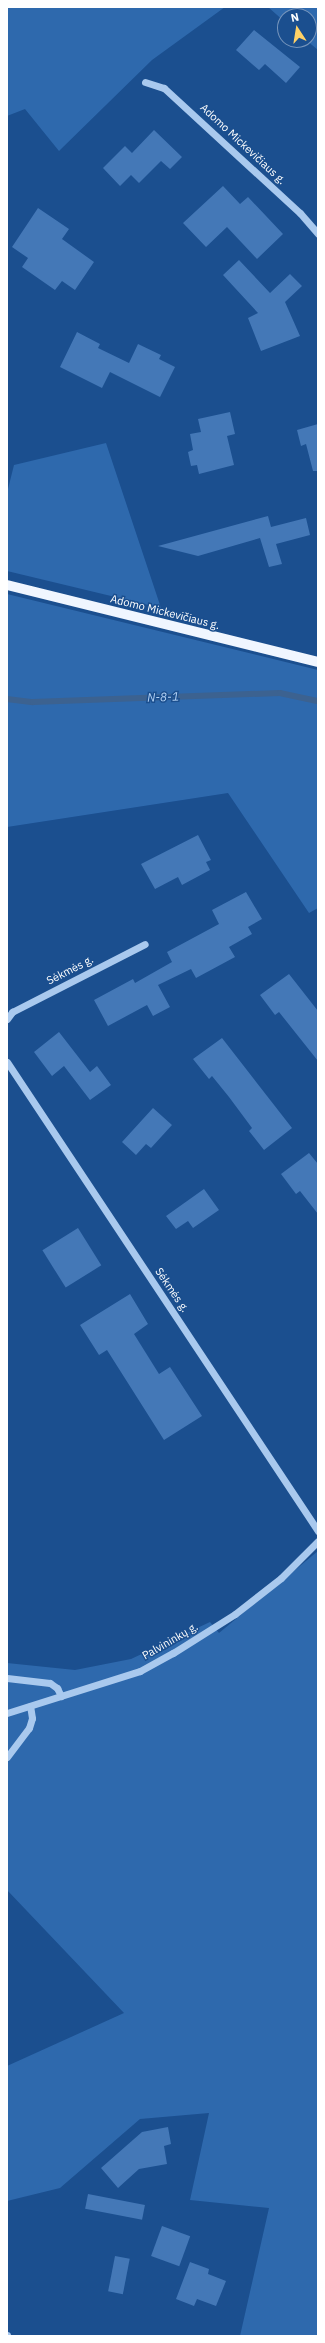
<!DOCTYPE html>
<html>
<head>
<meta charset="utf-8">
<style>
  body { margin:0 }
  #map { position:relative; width:325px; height:2343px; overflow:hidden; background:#1b4f8f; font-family:"IBM Plex Sans",sans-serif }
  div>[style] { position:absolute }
  .green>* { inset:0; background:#2e69ad }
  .stream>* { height:5.5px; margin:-2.75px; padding:0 2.75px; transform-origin:2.75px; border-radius:2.75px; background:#3c6290 }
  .building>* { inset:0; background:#4478b7; transform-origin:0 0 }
  .minor>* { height:7px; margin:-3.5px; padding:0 3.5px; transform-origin:3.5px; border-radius:3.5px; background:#a9c9ee }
  .major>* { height:10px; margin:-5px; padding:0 5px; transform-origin:5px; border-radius:5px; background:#f0f6ff }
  span { translate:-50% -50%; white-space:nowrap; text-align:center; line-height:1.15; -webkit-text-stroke:3px #1b4f8f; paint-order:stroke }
  .street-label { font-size:11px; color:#fff }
  .water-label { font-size:12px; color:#b5d3f5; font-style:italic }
  .frame { position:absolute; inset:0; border:8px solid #fff; pointer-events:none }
  .north { position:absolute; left:277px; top:8px; width:40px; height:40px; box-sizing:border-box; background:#1b4f8f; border:1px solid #7695bc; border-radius:50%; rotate:348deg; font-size:11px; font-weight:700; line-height:16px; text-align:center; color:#fff }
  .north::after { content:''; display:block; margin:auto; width:14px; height:18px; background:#ffd166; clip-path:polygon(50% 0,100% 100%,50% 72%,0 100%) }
</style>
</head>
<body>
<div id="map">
  <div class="green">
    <i style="clip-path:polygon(7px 7px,225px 7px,152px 60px,59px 151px,25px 109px,7px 116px)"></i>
    <i style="clip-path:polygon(268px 7px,318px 7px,318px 50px,306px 40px,309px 40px,309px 16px,285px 16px,285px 22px)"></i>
    <i style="clip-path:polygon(106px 443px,161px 608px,7px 571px,7px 493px,14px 465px)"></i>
    <i style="clip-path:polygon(7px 594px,318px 670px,318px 908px,309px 913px,228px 793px,7px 827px)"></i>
    <i style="clip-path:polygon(318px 1551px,318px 2336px,240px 2336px,269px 2208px,190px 2200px,209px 2113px,140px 2119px,60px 2188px,7px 2201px,7px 2066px,124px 2013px,7px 1890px,7px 1663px,75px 1670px,131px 1659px,210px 1622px,219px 1633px)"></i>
  </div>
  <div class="stream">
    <i style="left:7px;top:699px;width:26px;rotate:7deg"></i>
    <i style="left:33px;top:702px;width:247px;rotate:-2.1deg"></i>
    <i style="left:280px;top:693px;width:39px;rotate:12deg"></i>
  </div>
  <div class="building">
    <i style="clip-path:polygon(254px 30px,300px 67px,286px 83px,265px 64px,259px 70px,236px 50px)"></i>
    <i style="clip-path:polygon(154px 130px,182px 157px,170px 169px,161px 161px,139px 183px,131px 175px,120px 186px,103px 168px,125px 146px,132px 153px)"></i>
    <i style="clip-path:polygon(223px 186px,240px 204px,248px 197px,283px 234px,257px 259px,227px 227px,206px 247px,183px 223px)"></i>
    <i style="clip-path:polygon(38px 208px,69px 229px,62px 239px,94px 262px,75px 290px,62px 281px,55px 290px,22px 267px,28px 258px,12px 247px)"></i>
    <i style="clip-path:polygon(239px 260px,270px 293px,290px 274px,302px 286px,285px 302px,300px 336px,261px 351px,248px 318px,258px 313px,223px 275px)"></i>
    <i style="clip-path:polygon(77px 332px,100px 344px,98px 348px,129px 363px,138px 344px,161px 355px,159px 359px,175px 367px,160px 397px,110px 372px,102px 388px,60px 367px)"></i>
    <i style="clip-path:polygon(230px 412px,235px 434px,227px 436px,234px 465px,199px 474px,197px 465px,191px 466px,188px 452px,193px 450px,190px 434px,201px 432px,198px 419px)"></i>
    <i style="clip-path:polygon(318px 424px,318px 471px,313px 471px,306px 444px,301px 446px,297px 430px)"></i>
    <i style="clip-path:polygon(268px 516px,271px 527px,306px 518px,310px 535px,276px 544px,282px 564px,269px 567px,260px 538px,198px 556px,158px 546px)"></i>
    <i style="clip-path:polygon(198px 835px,211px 860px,206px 862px,210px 870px,182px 885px,178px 877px,155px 889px,141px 864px)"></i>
    <i style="clip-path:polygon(246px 892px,262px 919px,248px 927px,252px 934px,229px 947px,235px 957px,196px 978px,191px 969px,158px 985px,170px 1007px,153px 1016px,147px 1005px,108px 1026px,94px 1000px,133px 979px,135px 983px,172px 962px,167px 952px,219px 924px,212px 910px)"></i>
    <i style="clip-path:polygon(289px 974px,318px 1011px,318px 1061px,279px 1012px,275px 1015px,260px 995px)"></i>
    <i style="clip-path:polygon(59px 1032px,90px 1072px,97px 1066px,111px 1085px,90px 1100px,64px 1066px,52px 1076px,34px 1052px)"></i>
    <i style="clip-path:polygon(222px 1038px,292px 1128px,264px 1150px,249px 1131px,252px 1128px,229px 1097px,212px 1076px,209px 1079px,193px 1059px)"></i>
    <i style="clip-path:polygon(153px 1108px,172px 1125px,151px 1148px,146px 1144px,136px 1155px,122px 1142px)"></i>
    <i style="clip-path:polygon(309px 1153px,318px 1164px,318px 1214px,300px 1191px,296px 1194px,281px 1174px)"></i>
    <i style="clip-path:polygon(204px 1189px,219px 1210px,193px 1228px,188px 1221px,176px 1229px,166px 1216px)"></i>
    <i style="left:78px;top:1228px;width:44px;height:42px;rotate:58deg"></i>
    <i style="clip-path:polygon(130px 1294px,148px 1324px,134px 1334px,159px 1374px,170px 1367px,202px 1416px,164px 1440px,107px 1350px,99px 1355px,80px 1325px)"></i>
    <i style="clip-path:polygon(168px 2127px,171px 2144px,164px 2146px,167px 2164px,139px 2169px,118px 2188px,101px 2168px,142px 2132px)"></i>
    <i style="left:88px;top:2194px;width:58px;height:15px;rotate:11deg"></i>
    <i style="left:162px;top:2226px;width:30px;height:32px;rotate:20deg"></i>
    <i style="left:115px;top:2256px;width:15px;height:36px;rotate:11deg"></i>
    <i style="clip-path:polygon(190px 2262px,209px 2269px,208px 2274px,226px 2281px,216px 2306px,197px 2299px,194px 2306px,176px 2299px)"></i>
  </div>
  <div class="minor">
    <i style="left:145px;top:82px;width:20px;rotate:18deg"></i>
    <i style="left:164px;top:88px;width:185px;rotate:42.6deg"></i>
    <i style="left:300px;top:213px;width:28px;rotate:49deg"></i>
    <i style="left:7px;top:1019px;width:9px;rotate:-54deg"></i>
    <i style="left:12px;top:1012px;width:149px;rotate:-27.1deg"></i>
    <i style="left:7px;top:1062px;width:563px;rotate:56.45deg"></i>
    <i style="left:7px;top:1678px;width:43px;rotate:6.6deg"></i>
    <i style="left:50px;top:1683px;width:9px;rotate:36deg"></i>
    <i style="left:57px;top:1688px;width:9px;rotate:63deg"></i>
    <i style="left:7px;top:1713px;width:139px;rotate:-17.5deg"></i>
    <i style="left:140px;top:1671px;width:38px;rotate:-29deg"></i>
    <i style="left:173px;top:1653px;width:73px;rotate:-32.2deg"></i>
    <i style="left:235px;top:1614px;width:58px;rotate:-38deg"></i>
    <i style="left:281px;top:1578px;width:52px;rotate:-45deg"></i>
    <i style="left:7px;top:1757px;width:36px;rotate:-53deg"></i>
    <i style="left:29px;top:1728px;width:10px;rotate:-73deg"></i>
    <i style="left:32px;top:1718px;width:12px;rotate:-99deg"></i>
    <i style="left:7px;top:2335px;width:1px;rotate:90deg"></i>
  </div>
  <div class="major">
    <i style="left:7px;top:585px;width:320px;rotate:13.9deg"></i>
  </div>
  <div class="street-label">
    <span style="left:243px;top:144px;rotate:43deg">Adomo Mickevičiaus g.</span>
    <span style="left:165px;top:612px;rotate:14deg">Adomo Mickevičiaus g.</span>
    <span style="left:70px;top:970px;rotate:-27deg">Sėkmės g.</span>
    <span style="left:172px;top:1290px;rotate:56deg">Sėkmės g.</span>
    <span style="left:170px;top:1641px;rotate:-30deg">Palvininkų g.</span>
  </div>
  <div class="water-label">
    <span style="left:163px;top:697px;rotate:-2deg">N-8-1</span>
  </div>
  <div class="frame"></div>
  <div class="north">N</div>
</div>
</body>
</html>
